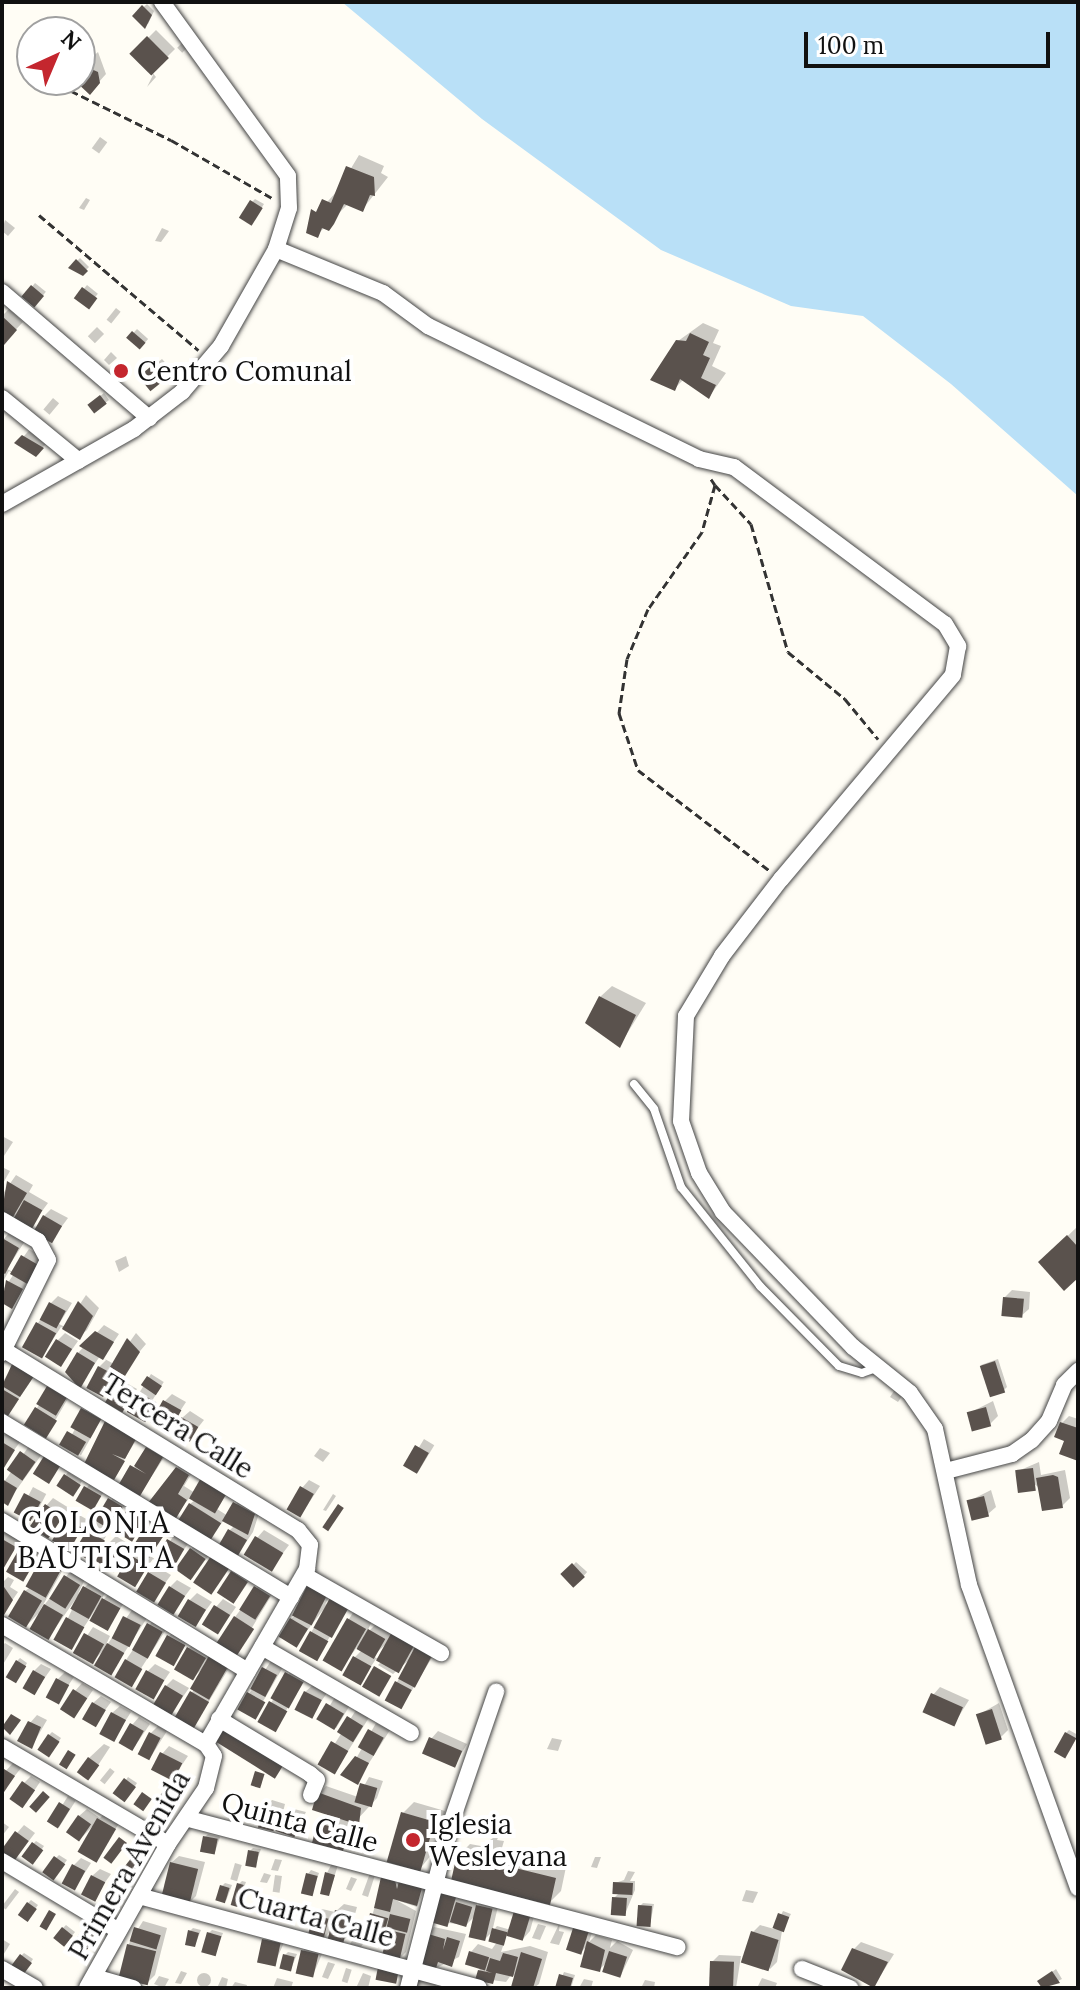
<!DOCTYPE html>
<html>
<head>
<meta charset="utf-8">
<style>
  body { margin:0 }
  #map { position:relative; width:1080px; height:1990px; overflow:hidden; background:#fffdf5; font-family:Lora,serif }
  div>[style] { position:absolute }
  .water>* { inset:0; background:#b9e0f7 }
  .shadow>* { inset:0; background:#0003; transform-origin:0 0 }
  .round { border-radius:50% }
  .building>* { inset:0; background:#5a524d; transform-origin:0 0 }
  .path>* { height:3px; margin-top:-1.5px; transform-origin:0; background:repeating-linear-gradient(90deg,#333 0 8px,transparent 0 12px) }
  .roads { filter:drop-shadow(0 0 2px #444) drop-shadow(0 0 2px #444) }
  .lane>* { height:8px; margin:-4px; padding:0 4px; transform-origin:4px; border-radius:4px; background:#fff }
  .street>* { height:16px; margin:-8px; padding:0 8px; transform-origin:8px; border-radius:8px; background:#fff }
  .dots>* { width:22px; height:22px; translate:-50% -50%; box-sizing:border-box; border:4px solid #fff; border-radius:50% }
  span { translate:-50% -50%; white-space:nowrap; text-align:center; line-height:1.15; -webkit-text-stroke:8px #fff; paint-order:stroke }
  .poi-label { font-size:28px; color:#111 }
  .left { translate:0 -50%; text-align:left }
  .street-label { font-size:28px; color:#111 }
  .neighbourhood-label { font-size:30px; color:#111; letter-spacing:2px }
  .frame { position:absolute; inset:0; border:4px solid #111; pointer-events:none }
  .north { position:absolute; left:16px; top:16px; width:80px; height:80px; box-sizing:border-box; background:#fff; border:2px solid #a0a0a0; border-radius:50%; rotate:44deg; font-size:22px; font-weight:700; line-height:32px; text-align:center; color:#111 }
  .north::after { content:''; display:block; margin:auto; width:28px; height:36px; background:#c4262e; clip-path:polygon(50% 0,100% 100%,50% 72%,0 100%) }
  .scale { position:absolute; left:804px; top:32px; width:246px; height:36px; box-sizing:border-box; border:4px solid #111; border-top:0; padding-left:10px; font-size:24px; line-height:28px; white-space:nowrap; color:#111; -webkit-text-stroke:6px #fff; paint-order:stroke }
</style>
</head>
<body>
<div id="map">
  <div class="water">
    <i style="clip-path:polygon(342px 2px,1078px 2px,1078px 496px,951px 384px,863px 316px,791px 306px,661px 250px,482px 119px)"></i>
  </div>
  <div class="shadow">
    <i style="clip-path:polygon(147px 4px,154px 11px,148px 24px,134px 16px)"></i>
    <i style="clip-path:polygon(156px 30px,175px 49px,152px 72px,156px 77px,147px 87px,153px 75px,132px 54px)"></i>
    <i style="left:185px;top:40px;width:7px;height:11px;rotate:45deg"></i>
    <i style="clip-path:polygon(98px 52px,106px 74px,90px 92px,77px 80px,80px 68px)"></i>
    <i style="left:100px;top:137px;width:9px;height:14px;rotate:36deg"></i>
    <i style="clip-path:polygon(359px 155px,384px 166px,381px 173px,388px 177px,362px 210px,348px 204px,317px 235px,308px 223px,338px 190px)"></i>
    <i style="clip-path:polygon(86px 198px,90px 200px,84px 210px,79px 208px)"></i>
    <i style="clip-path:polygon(255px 199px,264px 204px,254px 220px,252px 202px)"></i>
    <i style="clip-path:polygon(5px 220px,15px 228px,8px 236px,2px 231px)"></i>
    <i style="clip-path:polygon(162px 228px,169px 231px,161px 242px,155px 241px)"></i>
    <i style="clip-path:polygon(80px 258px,89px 267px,82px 274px,71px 267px)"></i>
    <i style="left:35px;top:283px;width:14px;height:17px;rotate:39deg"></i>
    <i style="left:87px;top:285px;width:14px;height:17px;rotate:39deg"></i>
    <i style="left:116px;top:308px;width:6px;height:15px;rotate:39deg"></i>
    <i style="clip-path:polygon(9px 309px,23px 322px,4px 342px,2px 316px)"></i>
    <i style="clip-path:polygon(703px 323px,719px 330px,713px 343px,721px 346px,712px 366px,726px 373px,709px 397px,684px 379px,674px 389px,678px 341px)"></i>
    <i style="left:97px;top:327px;width:10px;height:13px;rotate:45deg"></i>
    <i style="left:137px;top:329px;width:15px;height:12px;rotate:42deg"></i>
    <i style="clip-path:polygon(111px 352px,117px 358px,109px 365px,104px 360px)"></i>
    <i style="clip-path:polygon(162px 359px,172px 370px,164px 377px,148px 370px)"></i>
    <i style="clip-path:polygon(104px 393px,109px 400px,95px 411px,93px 402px)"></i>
    <i style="left:53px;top:398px;width:8px;height:15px;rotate:40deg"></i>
    <i style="clip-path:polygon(31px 429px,50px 440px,35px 455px,17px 443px)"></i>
    <i style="clip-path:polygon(612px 986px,646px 1003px,620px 1045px,600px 997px)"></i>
    <i style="clip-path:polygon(2px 1136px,13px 1142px,2px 1159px)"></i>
    <i style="clip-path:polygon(2px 1167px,10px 1171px,2px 1185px)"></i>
    <i style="clip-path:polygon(16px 1175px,33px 1185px,29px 1192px,48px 1203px,31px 1226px,2px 1209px,2px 1195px)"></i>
    <i style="clip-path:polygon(51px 1209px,68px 1218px,51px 1241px,44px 1216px)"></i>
    <i style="clip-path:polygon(1078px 1226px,1078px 1275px,1052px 1251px)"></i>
    <i style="clip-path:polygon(10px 1232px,25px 1241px,7px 1269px,13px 1272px,29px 1249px,44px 1257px,12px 1306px,2px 1300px,2px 1291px,14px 1274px,9px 1271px,2px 1283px,2px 1241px)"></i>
    <i style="clip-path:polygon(126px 1256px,129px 1266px,119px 1272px,115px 1261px)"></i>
    <i style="clip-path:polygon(1012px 1290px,1030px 1292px,1029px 1309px,1021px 1316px,1004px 1298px)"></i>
    <i style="clip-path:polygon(86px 1295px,99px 1308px,87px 1330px,79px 1337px,61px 1327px,42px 1356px,38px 1323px,51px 1303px,58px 1296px,72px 1303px,59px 1324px,65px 1327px)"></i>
    <i style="clip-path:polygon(104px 1325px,119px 1334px,103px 1358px,114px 1364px,136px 1333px,146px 1344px,103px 1395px,99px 1367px,106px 1360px,100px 1356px,80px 1386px,78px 1353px)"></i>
    <i style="clip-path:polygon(65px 1333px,78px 1341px,62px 1364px,55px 1343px)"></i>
    <i style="clip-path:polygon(998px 1359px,1007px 1387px,1004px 1390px,981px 1365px)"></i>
    <i style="clip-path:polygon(14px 1364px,40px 1368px,8px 1414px,2px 1410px,2px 1383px)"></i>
    <i style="left:151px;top:1374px;width:15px;height:43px;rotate:32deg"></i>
    <i style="clip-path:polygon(56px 1380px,73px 1390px,46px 1436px,37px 1408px)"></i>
    <i style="clip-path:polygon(123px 1381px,137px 1389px,121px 1410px,116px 1388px)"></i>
    <i style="clip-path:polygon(896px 1388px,906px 1390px,898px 1402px,890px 1397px)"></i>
    <i style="clip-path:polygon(172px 1394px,186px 1402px,167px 1431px,165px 1401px)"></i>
    <i style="clip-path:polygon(993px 1401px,998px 1416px,990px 1424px,969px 1413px)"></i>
    <i style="left:90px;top:1402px;width:18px;height:51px;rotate:29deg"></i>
    <i style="clip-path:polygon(190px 1411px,204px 1420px,188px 1440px,182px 1418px)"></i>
    <i style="clip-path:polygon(1069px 1416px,1078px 1419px,1078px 1458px,1062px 1423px)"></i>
    <i style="clip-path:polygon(143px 1429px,113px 1478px,87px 1463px)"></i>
    <i style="clip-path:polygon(6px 1433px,20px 1442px,3px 1465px,2px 1437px)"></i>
    <i style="left:424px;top:1439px;width:12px;height:32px;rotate:31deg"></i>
    <i style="clip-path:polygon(155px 1441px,169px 1450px,140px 1494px,122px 1484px)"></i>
    <i style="clip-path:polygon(29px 1446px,42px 1454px,7px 1503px,2px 1500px,2px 1485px)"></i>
    <i style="clip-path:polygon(320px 1448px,330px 1453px,323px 1462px,314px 1456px)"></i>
    <i style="clip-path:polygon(185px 1461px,195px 1468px,184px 1486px,195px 1493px,234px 1483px,217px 1509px,228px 1516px,242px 1496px,261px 1507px,253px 1532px,238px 1554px,230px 1530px,235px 1525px,224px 1520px,210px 1538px,190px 1504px,195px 1500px,190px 1497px,175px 1517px,177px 1468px)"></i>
    <i style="clip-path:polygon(1039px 1462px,1041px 1475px,1065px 1470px,1070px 1498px,1062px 1506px,1018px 1471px)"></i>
    <i style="clip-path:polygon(68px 1472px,82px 1481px,76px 1491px,66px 1475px)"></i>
    <i style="clip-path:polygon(93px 1480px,107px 1488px,92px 1508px,77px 1500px)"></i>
    <i style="clip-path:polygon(309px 1480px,320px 1486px,301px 1515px,302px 1488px)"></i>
    <i style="left:33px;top:1487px;width:15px;height:29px;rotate:28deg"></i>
    <i style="clip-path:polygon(991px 1490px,996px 1507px,988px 1514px,969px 1501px)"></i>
    <i style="clip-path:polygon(117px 1492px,129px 1499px,92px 1559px,77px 1550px)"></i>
    <i style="clip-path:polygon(333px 1494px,336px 1496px,326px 1511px,323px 1510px)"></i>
    <i style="clip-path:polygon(53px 1498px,69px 1508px,49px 1537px,46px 1506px)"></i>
    <i style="clip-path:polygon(74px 1512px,88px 1520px,69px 1547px,66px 1519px)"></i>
    <i style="clip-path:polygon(155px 1520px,169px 1529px,149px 1555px,156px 1560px,176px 1533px,190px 1541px,170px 1569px,153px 1559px,134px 1585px,132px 1556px)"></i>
    <i style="clip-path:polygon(7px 1530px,22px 1539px,2px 1567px,2px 1536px)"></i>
    <i style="clip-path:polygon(264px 1530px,289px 1545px,271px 1569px,257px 1538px)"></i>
    <i style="clip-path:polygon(116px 1536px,132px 1546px,114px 1570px,105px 1547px)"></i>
    <i style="clip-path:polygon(198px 1542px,212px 1551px,192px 1578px,191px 1549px)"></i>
    <i style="clip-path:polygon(27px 1545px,41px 1553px,23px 1579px,20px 1552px)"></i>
    <i style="clip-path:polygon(69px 1559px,39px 1612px,72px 1569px,86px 1577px,78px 1594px,92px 1580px,107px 1588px,100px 1603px,111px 1592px,126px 1600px,107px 1628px,99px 1604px,71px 1647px,68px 1618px,80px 1593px,49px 1637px,41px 1611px,27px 1625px,25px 1591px)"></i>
    <i style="left:576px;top:1562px;width:15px;height:17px;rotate:42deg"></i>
    <i style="clip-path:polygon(240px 1565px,254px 1574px,235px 1601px,233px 1573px)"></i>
    <i style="clip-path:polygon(156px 1566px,171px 1575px,153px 1600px,149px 1573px)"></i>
    <i style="clip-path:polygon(8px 1577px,14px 1580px,10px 1587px,18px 1592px,4px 1612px,2px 1583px)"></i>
    <i style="clip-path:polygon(177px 1580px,191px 1588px,173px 1612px,170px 1587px)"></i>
    <i style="clip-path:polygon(263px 1580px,276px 1588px,236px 1654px,235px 1617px)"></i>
    <i style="clip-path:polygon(333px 1588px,325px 1605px,338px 1592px,354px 1600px,316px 1658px,302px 1650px,323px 1610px,296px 1645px,291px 1619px)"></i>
    <i style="clip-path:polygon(197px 1593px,212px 1602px,195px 1625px,190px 1600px)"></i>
    <i style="clip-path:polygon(223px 1599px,236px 1607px,218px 1633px,216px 1607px)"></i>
    <i style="clip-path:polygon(evenodd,356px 1608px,372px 1621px,366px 1634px,377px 1623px,438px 1648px,401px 1708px,397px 1682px,409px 1660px,393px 1674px,378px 1665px,381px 1662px,376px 1659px,359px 1684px,353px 1659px,362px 1650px,357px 1647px,341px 1669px,349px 1619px,356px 1608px,385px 1645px,378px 1659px,373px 1656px,385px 1645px)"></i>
    <i style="clip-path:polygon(132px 1610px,147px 1618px,111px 1673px,105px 1649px,92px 1662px,76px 1652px,93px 1627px,110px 1636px,104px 1649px)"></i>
    <i style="clip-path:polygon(155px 1617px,169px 1625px,131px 1684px,126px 1660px)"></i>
    <i style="clip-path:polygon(176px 1629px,190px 1637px,173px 1663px,169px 1636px)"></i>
    <i style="clip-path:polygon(196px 1641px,212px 1650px,208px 1659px,235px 1658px,194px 1726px,192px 1693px,204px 1667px,193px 1678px,189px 1648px)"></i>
    <i style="clip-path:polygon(5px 1643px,13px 1648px,2px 1666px,2px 1646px)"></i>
    <i style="clip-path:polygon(20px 1658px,27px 1663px,19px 1677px,17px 1661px)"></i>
    <i style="clip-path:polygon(271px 1661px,283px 1667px,254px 1717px,239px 1709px)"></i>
    <i style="clip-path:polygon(41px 1664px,51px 1669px,34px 1693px,34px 1671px)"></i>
    <i style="clip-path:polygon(155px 1664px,170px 1672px,153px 1697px,148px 1671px)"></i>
    <i style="clip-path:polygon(294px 1666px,309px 1674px,275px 1728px,271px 1703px)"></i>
    <i style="clip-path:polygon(65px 1672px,74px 1677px,57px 1702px,58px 1679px)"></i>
    <i style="clip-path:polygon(173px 1679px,189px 1688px,171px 1714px,166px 1686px)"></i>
    <i style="clip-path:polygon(82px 1683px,93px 1690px,75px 1716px,75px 1691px)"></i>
    <i style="clip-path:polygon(313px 1685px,327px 1693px,311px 1716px,305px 1692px)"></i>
    <i style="clip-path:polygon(940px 1687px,969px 1700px,954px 1724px,933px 1695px)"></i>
    <i style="clip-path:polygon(101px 1696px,111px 1702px,95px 1724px,93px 1703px)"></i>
    <i style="left:335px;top:1697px;width:17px;height:26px;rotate:31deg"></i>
    <i style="clip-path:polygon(999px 1703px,1008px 1730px,1001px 1737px,978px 1715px)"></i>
    <i style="clip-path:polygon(120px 1706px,131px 1712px,114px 1739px,112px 1713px)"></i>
    <i style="left:356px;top:1710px;width:15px;height:65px;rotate:32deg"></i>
    <i style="clip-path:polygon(37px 1715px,47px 1720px,32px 1746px,30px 1723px)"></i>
    <i style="clip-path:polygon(139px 1717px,150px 1724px,133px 1749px,132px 1725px)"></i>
    <i style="clip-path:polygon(376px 1723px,390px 1730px,357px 1782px,357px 1757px)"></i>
    <i style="clip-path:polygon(158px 1726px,167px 1731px,150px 1758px,151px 1733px)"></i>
    <i style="clip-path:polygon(1069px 1730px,1078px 1735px,1069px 1752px,1066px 1733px)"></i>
    <i style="clip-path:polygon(438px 1731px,467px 1744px,454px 1766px,431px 1739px)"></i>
    <i style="clip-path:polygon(52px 1732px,61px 1738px,52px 1752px,49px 1735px)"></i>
    <i style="clip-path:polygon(552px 1738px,562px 1740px,558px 1751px,547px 1749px)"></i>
    <i style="clip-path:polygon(104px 1744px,110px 1747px,91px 1776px,89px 1758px)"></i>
    <i style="clip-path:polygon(169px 1746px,188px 1756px,173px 1778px,162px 1754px)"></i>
    <i style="clip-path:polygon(13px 1763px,21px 1768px,2px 1792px,2px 1775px)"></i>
    <i style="left:110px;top:1768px;width:6px;height:16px;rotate:39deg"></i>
    <i style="clip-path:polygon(31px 1776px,40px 1782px,30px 1797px,24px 1783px)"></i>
    <i style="clip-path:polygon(128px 1777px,137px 1783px,128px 1797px,126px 1780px)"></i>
    <i style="clip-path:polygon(369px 1777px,383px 1781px,377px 1798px,355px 1822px,342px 1849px,319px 1824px,329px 1813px,319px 1794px,326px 1786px,358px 1797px)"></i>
    <i style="clip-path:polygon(171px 1783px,182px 1790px,173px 1809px,167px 1818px,154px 1815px)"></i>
    <i style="left:68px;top:1796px;width:9px;height:31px;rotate:32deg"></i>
    <i style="clip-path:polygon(272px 1800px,285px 1804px,282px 1816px,290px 1808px,306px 1812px,294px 1835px,281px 1821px,273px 1829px,265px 1808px)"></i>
    <i style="clip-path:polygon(414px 1802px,445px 1811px,438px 1856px,432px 1854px,419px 1870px,403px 1813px)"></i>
    <i style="clip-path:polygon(87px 1809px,100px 1818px,106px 1812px,121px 1821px,94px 1859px,92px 1827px,80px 1839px,79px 1816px)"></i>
    <i style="clip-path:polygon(2px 1822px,9px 1827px,2px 1836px)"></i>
    <i style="clip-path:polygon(498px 1824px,503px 1826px,497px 1840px,504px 1841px,501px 1851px,566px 1867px,561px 1891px,549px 1903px,459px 1855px,470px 1844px,481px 1846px,493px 1838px)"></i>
    <i style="clip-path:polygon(24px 1825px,35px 1833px,15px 1859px,17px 1833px)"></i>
    <i style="clip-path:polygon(208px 1834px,220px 1837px,215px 1852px,205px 1837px)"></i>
    <i style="clip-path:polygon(36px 1841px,44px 1846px,35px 1859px,33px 1844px)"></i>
    <i style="clip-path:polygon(253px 1848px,261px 1849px,255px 1866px,250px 1851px)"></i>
    <i style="clip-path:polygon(59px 1855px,67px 1860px,56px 1875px,56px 1858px)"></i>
    <i style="clip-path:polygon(179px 1856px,205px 1862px,196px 1896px,189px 1903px,171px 1863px)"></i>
    <i style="clip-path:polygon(595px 1857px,601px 1857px,597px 1868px,591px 1867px)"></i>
    <i style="clip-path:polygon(81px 1858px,91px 1863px,75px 1888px,74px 1865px)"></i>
    <i style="clip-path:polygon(275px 1859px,282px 1860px,278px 1871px,271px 1870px)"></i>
    <i style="left:235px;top:1863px;width:7px;height:17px;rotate:16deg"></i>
    <i style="clip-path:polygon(332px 1863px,338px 1865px,329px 1894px,327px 1873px)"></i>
    <i style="clip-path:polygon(100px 1869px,111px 1874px,93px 1899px,92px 1876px)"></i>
    <i style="clip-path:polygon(311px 1870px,319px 1873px,312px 1894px,308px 1874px)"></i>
    <i style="clip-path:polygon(628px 1871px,635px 1872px,630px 1881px,635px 1881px,635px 1890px,625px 1914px,614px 1898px,619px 1893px,615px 1883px,624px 1880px)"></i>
    <i style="clip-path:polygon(264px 1873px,271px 1875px,267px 1883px,260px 1882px)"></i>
    <i style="clip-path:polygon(370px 1873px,375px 1875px,368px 1897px,362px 1895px)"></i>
    <i style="left:275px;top:1875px;width:7px;height:17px;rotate:8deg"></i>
    <i style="clip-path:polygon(351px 1877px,357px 1879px,351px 1891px,346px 1889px)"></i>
    <i style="clip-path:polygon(119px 1881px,128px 1886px,111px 1910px,112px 1888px)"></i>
    <i style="clip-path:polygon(242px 1881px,246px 1882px,238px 1904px,239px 1884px)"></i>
    <i style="clip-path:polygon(evenodd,428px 1881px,417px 1907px,396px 1900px,416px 1911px,406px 1952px,399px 1959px,388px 1935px,381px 1943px,366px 1939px,361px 1947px,350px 1944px,356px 1935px,351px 1933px,343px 1941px,332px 1930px,322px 1940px,314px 1916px,322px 1909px,335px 1912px,344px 1904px,357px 1907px,352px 1925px,358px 1920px,370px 1923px,382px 1882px,428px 1881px,368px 1927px,366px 1939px,359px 1937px,368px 1927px)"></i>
    <i style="clip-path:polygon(225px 1883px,232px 1885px,226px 1901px,222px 1886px)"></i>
    <i style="left:15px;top:1889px;width:5px;height:22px;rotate:37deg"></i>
    <i style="clip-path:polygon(746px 1890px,758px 1892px,753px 1903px,742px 1901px)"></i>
    <i style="clip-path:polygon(439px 1892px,478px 1900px,476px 1907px,485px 1898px,499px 1902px,492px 1932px,497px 1926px,511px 1930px,536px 1909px,530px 1931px,523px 1939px,507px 1934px,501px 1952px,530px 1946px,548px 1952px,539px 1984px,534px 1988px,513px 1985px,516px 1976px,511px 1975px,506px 1982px,478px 1978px,480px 1967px,471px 1952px,478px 1944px,492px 1949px,497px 1942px,494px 1930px,484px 1940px,476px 1915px,466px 1925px,431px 1921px)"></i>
    <i style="clip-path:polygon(266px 1896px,263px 1908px,256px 1910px,259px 1899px)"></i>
    <i style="clip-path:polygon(31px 1900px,38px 1905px,30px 1916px,28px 1903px)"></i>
    <i style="clip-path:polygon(643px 1903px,654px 1904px,650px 1925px,640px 1906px)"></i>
    <i style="clip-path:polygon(783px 1911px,791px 1914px,782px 1931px,777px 1962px,770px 1969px,753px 1932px,760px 1925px,774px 1929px)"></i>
    <i style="clip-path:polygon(143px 1921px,167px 1928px,155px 1975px,148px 1982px,128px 1945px)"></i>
    <i style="clip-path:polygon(92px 1922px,102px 1928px,83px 1955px,84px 1929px)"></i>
    <i style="clip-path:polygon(560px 1922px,559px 1931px,564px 1932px,559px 1945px,550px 1943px)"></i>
    <i style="clip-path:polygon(595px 1923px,589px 1942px,596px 1935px,612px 1940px,610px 1948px,617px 1941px,633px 1950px,621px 1975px,608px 1961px,599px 1970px,588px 1945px,581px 1952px,575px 1926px)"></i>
    <i style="clip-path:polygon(538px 1924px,546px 1926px,540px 1940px,532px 1938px)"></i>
    <i style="clip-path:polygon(66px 1925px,75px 1932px,68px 1941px,63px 1928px)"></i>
    <i style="clip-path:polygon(434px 1927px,466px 1934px,459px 1957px,434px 1969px,427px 1934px)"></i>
    <i style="clip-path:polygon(193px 1928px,201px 1930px,195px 1945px,190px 1931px)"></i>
    <i style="clip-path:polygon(212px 1930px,223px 1933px,215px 1954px,209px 1933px)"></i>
    <i style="clip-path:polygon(271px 1932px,287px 1936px,274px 1965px,264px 1940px)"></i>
    <i style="clip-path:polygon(2px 1939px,10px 1944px,2px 1957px)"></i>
    <i style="clip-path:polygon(861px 1942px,894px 1954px,874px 1986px,854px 1949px)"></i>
    <i style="clip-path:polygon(310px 1943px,325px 1947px,313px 1975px,303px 1951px)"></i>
    <i style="clip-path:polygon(288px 1952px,297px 1954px,291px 1969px,285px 1955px)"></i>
    <i style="clip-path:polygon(24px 1953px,33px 1959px,25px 1972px,21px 1956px)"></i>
    <i style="clip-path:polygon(719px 1955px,741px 1956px,736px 1988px,711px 1988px,712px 1962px)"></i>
    <i style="clip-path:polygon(328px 1962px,335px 1964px,328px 1979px,322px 1977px)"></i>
    <i style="left:346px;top:1968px;width:6px;height:14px;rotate:18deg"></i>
    <i style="clip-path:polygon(1056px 1969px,1062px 1979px,1044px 1988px,1040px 1981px)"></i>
    <i style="clip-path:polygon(181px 1971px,187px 1973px,181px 1984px,175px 1983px)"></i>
    <i style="clip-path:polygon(564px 1972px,575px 1975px,571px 1988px,557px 1988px)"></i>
    <i style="clip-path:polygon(363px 1973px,371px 1976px,368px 1988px,356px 1988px)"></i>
    <i class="round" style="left:197px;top:1973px;width:14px;height:14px"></i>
    <i style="clip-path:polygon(159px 1976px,169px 1979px,164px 1988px,154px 1984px)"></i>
    <i style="clip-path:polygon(222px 1977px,228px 1979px,226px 1988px,217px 1988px)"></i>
    <i style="clip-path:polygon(417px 1977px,437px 1978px,436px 1988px,414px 1988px)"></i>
    <i style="clip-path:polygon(277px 1978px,293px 1982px,291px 1988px,273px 1988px)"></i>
    <i style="clip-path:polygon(762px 1978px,777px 1983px,775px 1988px,757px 1988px)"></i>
    <i style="clip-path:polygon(584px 1979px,593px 1981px,591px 1988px,579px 1988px)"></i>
    <i style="clip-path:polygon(645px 1980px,655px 1982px,654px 1988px,641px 1988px)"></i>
    <i style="clip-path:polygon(235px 1982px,247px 1985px,246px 1988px,231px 1988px)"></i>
  </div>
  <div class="building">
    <i style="clip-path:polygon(142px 5px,152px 15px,145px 29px,132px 16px)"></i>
    <i style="left:147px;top:36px;width:31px;height:25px;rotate:45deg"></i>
    <i style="clip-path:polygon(80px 64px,98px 72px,100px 83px,90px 95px,74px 80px,80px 80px)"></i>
    <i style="clip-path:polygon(346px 166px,374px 177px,375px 196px,370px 195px,363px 212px,344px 204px,334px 224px,329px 231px,322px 228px,318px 238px,306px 233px,311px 209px,316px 212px,322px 199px,331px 203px)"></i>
    <i style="left:250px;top:200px;width:15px;height:21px;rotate:32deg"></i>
    <i style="clip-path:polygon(76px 259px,88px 271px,83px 276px,68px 268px)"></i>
    <i style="left:31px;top:285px;width:17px;height:15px;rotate:40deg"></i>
    <i style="left:82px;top:287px;width:19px;height:14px;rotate:36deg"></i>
    <i style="clip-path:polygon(2px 316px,17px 330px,4px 345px,2px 343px)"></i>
    <i style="left:132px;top:331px;width:18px;height:9px;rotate:41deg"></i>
    <i style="clip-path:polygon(690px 333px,709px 342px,703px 355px,710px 358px,701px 378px,716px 385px,709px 399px,680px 379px,675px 391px,650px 380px,676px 340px,686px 341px)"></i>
    <i style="left:154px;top:364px;width:19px;height:20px;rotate:51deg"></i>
    <i style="left:100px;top:395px;width:11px;height:16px;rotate:52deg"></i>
    <i style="clip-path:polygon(22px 435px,44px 448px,36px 457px,14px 443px)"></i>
    <i style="clip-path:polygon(599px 996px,636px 1015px,620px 1048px,585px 1023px)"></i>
    <i style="clip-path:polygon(7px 1181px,27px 1193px,13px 1217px,2px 1211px)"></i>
    <i style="left:24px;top:1200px;width:21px;height:21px;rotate:29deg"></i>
    <i style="left:43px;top:1215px;width:22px;height:20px;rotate:30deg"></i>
    <i style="clip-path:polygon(1067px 1235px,1078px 1247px,1078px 1278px,1064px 1291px,1038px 1262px)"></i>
    <i style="clip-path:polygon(2px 1238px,19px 1248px,5px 1274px,2px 1272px)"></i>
    <i style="left:21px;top:1255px;width:20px;height:22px;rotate:30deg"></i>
    <i style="clip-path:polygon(6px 1280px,23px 1289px,12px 1309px,2px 1303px)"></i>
    <i style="left:1003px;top:1297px;width:21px;height:19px;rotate:5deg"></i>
    <i style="clip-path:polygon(78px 1301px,93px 1316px,80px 1340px,62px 1329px)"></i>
    <i style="left:49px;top:1302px;width:19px;height:20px;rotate:28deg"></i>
    <i style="left:36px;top:1322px;width:23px;height:29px;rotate:29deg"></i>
    <i style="clip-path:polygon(95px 1331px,114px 1342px,103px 1360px,79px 1346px)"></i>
    <i style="clip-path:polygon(127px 1338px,140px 1352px,125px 1376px,110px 1367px)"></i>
    <i style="left:56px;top:1339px;width:19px;height:21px;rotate:32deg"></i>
    <i style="clip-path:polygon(77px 1352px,95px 1363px,80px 1389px,65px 1372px)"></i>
    <i style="left:995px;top:1361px;width:33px;height:16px;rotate:72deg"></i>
    <i style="clip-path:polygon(13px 1362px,34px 1376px,20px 1397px,2px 1386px)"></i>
    <i style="left:98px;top:1366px;width:19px;height:25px;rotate:28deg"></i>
    <i style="left:147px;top:1376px;width:18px;height:11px;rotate:34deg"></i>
    <i style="left:47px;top:1386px;width:23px;height:21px;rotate:31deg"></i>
    <i style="left:114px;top:1387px;width:20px;height:18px;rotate:30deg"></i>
    <i style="clip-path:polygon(2px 1389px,19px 1399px,8px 1416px,2px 1412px)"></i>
    <i style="left:138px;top:1392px;width:21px;height:23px;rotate:29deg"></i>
    <i style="left:163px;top:1400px;width:21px;height:26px;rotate:29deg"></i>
    <i style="left:35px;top:1407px;width:26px;height:21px;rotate:32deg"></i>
    <i style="left:986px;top:1407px;width:20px;height:20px;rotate:75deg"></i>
    <i style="left:81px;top:1408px;width:23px;height:22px;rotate:29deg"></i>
    <i style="left:181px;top:1417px;width:20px;height:17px;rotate:30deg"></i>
    <i style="clip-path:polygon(106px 1419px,137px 1437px,125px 1459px,112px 1454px,125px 1461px,114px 1480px,84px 1464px)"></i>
    <i style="clip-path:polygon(1060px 1422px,1078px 1428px,1078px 1461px,1059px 1454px,1064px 1441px,1054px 1437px)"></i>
    <i style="left:67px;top:1431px;width:22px;height:16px;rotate:30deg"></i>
    <i style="clip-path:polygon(2px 1442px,15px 1450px,2px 1471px)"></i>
    <i style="left:415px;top:1445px;width:16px;height:24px;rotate:30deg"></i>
    <i style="clip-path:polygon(146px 1447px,163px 1457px,140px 1496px,119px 1484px,130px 1465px,146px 1474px,134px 1466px)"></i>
    <i style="left:20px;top:1451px;width:19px;height:23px;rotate:35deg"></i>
    <i style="left:44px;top:1456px;width:19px;height:21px;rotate:32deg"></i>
    <i style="clip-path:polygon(176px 1467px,189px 1475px,178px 1494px,187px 1500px,175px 1520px,148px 1503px)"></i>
    <i style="left:1033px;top:1468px;width:23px;height:18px;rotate:83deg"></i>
    <i style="left:64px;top:1474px;width:20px;height:14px;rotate:33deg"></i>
    <i style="clip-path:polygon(1053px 1475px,1058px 1477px,1063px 1508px,1042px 1511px,1036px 1478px)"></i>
    <i style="left:202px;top:1476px;width:30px;height:26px;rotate:30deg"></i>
    <i style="clip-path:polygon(2px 1479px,17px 1488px,8px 1506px,2px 1502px)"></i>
    <i style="left:84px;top:1486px;width:20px;height:17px;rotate:30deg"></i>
    <i style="left:300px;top:1486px;width:16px;height:27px;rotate:30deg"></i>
    <i style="left:24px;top:1493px;width:19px;height:22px;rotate:28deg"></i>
    <i style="left:984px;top:1496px;width:21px;height:18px;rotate:76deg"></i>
    <i style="left:108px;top:1498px;width:17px;height:26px;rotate:31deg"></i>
    <i style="clip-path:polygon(233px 1502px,255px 1514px,248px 1535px,222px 1521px)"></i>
    <i style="left:189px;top:1503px;width:38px;height:20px;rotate:32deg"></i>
    <i style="left:45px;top:1504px;width:22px;height:27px;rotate:34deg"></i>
    <i style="left:338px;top:1504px;width:7px;height:28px;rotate:34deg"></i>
    <i style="left:129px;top:1506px;width:21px;height:29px;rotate:31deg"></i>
    <i style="left:65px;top:1518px;width:20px;height:26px;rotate:30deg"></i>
    <i style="left:146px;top:1526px;width:20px;height:25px;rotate:33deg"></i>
    <i style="left:228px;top:1529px;width:22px;height:19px;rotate:30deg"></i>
    <i style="left:87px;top:1530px;width:21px;height:25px;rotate:31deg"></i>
    <i style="left:255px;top:1536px;width:33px;height:22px;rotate:31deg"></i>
    <i style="clip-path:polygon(2px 1539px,16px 1547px,2px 1571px)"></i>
    <i style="left:167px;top:1539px;width:20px;height:26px;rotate:30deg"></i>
    <i style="left:107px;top:1542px;width:22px;height:22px;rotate:32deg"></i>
    <i style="left:190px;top:1548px;width:19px;height:26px;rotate:35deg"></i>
    <i style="left:18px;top:1551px;width:20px;height:24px;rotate:30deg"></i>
    <i style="left:43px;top:1555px;width:23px;height:36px;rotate:29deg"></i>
    <i style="left:130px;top:1555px;width:21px;height:25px;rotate:31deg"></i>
    <i style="left:211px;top:1556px;width:22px;height:32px;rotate:34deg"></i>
    <i style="left:572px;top:1563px;width:19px;height:16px;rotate:47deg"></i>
    <i style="left:231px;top:1571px;width:20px;height:26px;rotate:33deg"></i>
    <i style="left:148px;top:1572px;width:21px;height:23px;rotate:31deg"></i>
    <i style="left:64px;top:1575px;width:19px;height:28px;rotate:32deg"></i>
    <i style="clip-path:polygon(2px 1584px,13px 1600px,4px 1615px,2px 1613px)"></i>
    <i style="left:83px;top:1586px;width:21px;height:26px;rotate:29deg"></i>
    <i style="left:169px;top:1586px;width:19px;height:22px;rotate:32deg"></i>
    <i style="left:254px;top:1586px;width:19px;height:28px;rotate:32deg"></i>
    <i style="left:307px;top:1586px;width:22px;height:33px;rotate:27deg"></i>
    <i style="left:24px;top:1590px;width:21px;height:31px;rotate:31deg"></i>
    <i style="left:102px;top:1598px;width:21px;height:26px;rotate:29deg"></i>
    <i style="left:330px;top:1598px;width:21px;height:34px;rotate:29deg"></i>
    <i style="left:188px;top:1599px;width:21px;height:20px;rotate:31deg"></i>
    <i style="left:44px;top:1604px;width:22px;height:29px;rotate:30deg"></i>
    <i style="left:214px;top:1605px;width:19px;height:23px;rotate:32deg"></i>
    <i style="left:123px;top:1616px;width:20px;height:25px;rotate:27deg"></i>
    <i style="left:234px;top:1616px;width:24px;height:33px;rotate:33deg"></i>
    <i style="left:66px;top:1617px;width:21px;height:26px;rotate:29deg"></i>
    <i style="left:290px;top:1618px;width:21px;height:22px;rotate:31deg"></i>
    <i style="left:347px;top:1618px;width:22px;height:49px;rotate:30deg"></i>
    <i style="left:147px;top:1623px;width:18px;height:31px;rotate:29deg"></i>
    <i style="left:368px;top:1629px;width:20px;height:23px;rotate:30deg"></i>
    <i style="left:393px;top:1630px;width:26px;height:35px;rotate:29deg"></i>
    <i style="left:310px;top:1631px;width:21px;height:23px;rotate:29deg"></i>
    <i style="left:84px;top:1633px;width:23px;height:23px;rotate:29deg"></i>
    <i style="left:167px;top:1635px;width:21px;height:24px;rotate:29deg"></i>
    <i style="left:107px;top:1643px;width:20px;height:26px;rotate:30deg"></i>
    <i style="left:187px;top:1647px;width:22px;height:26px;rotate:30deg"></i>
    <i style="left:415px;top:1647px;width:19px;height:36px;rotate:28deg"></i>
    <i style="left:210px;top:1654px;width:22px;height:40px;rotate:30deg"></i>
    <i style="left:353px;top:1656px;width:21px;height:22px;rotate:29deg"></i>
    <i style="left:125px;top:1659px;width:20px;height:21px;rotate:30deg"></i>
    <i style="left:16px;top:1660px;width:12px;height:20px;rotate:31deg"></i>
    <i style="left:374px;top:1666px;width:20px;height:24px;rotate:30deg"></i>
    <i style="left:262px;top:1667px;width:17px;height:25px;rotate:28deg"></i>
    <i style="left:33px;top:1670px;width:14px;height:21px;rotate:30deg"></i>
    <i style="left:146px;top:1670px;width:21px;height:22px;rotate:29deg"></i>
    <i style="left:285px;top:1672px;width:21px;height:30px;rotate:29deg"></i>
    <i style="left:56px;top:1678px;width:15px;height:22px;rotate:28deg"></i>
    <i style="left:395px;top:1681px;width:19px;height:22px;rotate:28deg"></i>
    <i style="left:165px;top:1685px;width:21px;height:24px;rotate:31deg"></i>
    <i style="left:73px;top:1689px;width:17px;height:24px;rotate:33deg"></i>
    <i style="left:190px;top:1691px;width:22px;height:31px;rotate:30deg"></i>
    <i style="left:304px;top:1691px;width:20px;height:21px;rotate:27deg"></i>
    <i style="left:247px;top:1692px;width:21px;height:20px;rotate:29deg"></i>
    <i style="left:931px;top:1693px;width:35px;height:21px;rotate:24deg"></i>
    <i style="left:269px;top:1701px;width:21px;height:24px;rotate:29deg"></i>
    <i style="left:92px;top:1702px;width:16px;height:20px;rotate:30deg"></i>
    <i style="left:326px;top:1703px;width:21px;height:19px;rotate:31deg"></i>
    <i style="left:992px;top:1709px;width:32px;height:17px;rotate:72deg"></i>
    <i style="left:111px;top:1712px;width:17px;height:25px;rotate:28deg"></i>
    <i style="clip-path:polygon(11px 1714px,21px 1720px,10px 1735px,2px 1727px)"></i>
    <i style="left:347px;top:1716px;width:19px;height:19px;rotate:32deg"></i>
    <i style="clip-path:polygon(28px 1721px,41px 1727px,32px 1749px,17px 1741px)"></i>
    <i style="left:130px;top:1723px;width:16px;height:23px;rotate:30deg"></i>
    <i style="left:224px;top:1728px;width:70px;height:16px;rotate:32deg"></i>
    <i style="left:368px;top:1729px;width:18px;height:21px;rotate:29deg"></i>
    <i style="left:149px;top:1732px;width:13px;height:25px;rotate:27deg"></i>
    <i style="left:1065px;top:1732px;width:13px;height:23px;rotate:29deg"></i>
    <i style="left:48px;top:1734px;width:14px;height:19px;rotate:34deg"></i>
    <i style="left:429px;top:1737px;width:36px;height:18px;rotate:23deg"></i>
    <i style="left:331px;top:1741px;width:20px;height:27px;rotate:30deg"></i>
    <i style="left:68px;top:1750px;width:9px;height:17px;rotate:32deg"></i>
    <i style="left:160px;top:1752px;width:25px;height:20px;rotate:27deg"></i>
    <i style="clip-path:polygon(355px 1756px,369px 1763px,358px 1785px,340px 1775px)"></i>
    <i style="left:88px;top:1757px;width:14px;height:19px;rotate:36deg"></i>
    <i style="clip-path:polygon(4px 1769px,15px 1776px,2px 1795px,2px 1772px)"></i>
    <i style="left:255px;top:1771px;width:10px;height:15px;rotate:17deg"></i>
    <i style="left:124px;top:1778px;width:15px;height:19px;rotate:37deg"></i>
    <i style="left:22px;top:1781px;width:16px;height:22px;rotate:35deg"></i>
    <i style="left:360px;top:1783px;width:18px;height:20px;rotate:16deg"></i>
    <i style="left:167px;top:1785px;width:17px;height:17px;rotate:33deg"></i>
    <i style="left:43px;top:1791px;width:9px;height:21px;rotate:41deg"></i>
    <i style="left:142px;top:1792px;width:12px;height:15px;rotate:35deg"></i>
    <i style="clip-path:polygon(317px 1792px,361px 1808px,359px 1825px,312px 1810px)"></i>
    <i style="left:59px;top:1802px;width:13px;height:23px;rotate:32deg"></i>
    <i style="left:159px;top:1805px;width:14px;height:13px;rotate:34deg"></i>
    <i style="left:263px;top:1807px;width:16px;height:21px;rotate:14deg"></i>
    <i style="left:401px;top:1812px;width:35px;height:52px;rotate:16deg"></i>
    <i style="left:281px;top:1814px;width:20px;height:18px;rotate:18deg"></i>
    <i style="left:78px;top:1815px;width:16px;height:21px;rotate:35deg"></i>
    <i style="left:97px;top:1818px;width:22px;height:39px;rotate:30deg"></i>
    <i style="left:317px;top:1823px;width:32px;height:21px;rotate:14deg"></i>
    <i style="left:15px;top:1831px;width:17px;height:25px;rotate:36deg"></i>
    <i style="left:203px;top:1836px;width:15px;height:16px;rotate:11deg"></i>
    <i style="left:119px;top:1837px;width:10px;height:26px;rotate:37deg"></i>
    <i style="left:32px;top:1842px;width:14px;height:18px;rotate:36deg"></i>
    <i style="clip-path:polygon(476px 1848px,493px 1852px,491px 1862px,556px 1878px,550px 1905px,451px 1881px,457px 1854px,474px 1858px)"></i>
    <i style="left:138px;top:1849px;width:10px;height:22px;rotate:37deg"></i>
    <i style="left:248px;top:1850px;width:11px;height:16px;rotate:10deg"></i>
    <i style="left:54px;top:1856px;width:14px;height:20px;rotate:36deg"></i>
    <i style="left:170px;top:1862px;width:29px;height:37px;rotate:14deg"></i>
    <i style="left:72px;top:1864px;width:15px;height:22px;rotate:28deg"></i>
    <i style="clip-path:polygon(325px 1872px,335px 1875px,329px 1896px,320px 1894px)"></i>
    <i style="left:306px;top:1873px;width:12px;height:21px;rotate:14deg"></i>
    <i style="left:91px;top:1875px;width:16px;height:22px;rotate:27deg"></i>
    <i style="clip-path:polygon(381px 1877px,395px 1880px,397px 1889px,399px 1881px,422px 1888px,417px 1906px,393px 1899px,390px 1912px,374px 1908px)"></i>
    <i style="left:613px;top:1882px;width:20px;height:12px;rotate:3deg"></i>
    <i style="left:237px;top:1883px;width:7px;height:23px;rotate:16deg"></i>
    <i style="left:220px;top:1885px;width:10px;height:16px;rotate:17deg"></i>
    <i style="left:110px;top:1887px;width:15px;height:20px;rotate:28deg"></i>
    <i style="left:438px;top:1891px;width:19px;height:32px;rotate:16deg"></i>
    <i style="left:612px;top:1897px;width:15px;height:18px;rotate:4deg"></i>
    <i style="left:27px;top:1902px;width:12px;height:16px;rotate:35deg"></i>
    <i style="left:456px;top:1902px;width:17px;height:21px;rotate:17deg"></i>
    <i style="left:476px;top:1905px;width:17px;height:33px;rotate:13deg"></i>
    <i style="left:638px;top:1905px;width:14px;height:21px;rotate:4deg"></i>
    <i style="left:49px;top:1910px;width:8px;height:19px;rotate:30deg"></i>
    <i style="left:335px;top:1910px;width:16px;height:30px;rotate:14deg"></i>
    <i style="left:514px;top:1911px;width:17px;height:26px;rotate:17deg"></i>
    <i style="left:370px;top:1913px;width:19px;height:28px;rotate:16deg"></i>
    <i style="left:778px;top:1913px;width:12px;height:16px;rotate:20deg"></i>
    <i style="left:390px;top:1914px;width:21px;height:14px;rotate:14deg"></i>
    <i style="left:313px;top:1915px;width:16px;height:23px;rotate:14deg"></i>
    <i style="left:574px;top:1925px;width:16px;height:26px;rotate:18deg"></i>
    <i style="left:62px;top:1927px;width:14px;height:14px;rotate:39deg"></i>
    <i style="left:134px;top:1927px;width:28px;height:15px;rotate:17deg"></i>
    <i style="left:83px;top:1928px;width:15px;height:26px;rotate:32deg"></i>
    <i style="left:492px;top:1928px;width:16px;height:14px;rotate:15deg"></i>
    <i style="clip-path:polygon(188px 1930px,199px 1933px,195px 1947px,185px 1945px)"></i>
    <i style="left:388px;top:1930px;width:18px;height:27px;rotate:13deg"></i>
    <i style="left:751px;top:1931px;width:29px;height:33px;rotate:18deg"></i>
    <i style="left:207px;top:1932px;width:15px;height:21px;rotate:16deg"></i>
    <i style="clip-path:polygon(425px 1933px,445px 1939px,443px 1950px,447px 1937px,460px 1941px,452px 1967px,438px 1962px,435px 1971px,415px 1965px)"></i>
    <i style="left:262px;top:1939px;width:19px;height:24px;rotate:12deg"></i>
    <i style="clip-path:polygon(587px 1941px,605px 1950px,600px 1972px,580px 1967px)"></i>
    <i style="left:127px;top:1944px;width:30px;height:35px;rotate:14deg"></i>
    <i style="clip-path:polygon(852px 1948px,888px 1962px,874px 1988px,841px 1970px)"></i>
    <i style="left:301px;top:1950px;width:18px;height:24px;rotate:13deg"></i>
    <i style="left:469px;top:1951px;width:21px;height:14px;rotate:17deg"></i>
    <i style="left:609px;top:1951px;width:19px;height:22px;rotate:18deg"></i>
    <i style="clip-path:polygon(521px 1952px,542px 1959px,533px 1988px,511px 1987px)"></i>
    <i style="clip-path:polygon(503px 1953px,518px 1957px,513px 1977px,496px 1973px,493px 1984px,475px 1980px,478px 1970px,492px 1973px,486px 1971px,490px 1958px,500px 1961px)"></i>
    <i style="left:20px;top:1954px;width:15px;height:18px;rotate:37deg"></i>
    <i style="left:283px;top:1954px;width:12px;height:15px;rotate:14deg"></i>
    <i style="left:710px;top:1961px;width:24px;height:27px;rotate:2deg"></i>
    <i style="left:378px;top:1967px;width:21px;height:13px;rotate:11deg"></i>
    <i style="clip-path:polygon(1052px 1971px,1060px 1983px,1042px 1988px,1037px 1981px)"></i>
    <i style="clip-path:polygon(559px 1974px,573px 1978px,570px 1988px,555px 1988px)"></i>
  </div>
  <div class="path">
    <i style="left:49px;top:80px;width:136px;rotate:26.2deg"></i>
    <i style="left:171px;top:140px;width:116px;rotate:29.9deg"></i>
    <i style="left:39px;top:215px;width:209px;rotate:40.3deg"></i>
    <i style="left:711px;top:479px;width:7px;rotate:56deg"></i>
    <i style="left:715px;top:485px;width:49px;rotate:105.5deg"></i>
    <i style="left:702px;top:532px;width:94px;rotate:125deg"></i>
    <i style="left:648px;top:609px;width:54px;rotate:112.8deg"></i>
    <i style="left:627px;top:659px;width:55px;rotate:98.4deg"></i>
    <i style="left:619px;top:713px;width:60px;rotate:71.6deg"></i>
    <i style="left:638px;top:770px;width:165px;rotate:37.4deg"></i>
    <i style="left:715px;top:485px;width:53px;rotate:47.3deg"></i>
    <i style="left:751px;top:524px;width:133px;rotate:73.9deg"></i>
    <i style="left:788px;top:652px;width:74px;rotate:39.5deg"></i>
    <i style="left:845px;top:699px;width:52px;rotate:50.5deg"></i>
  </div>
  <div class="roads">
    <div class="lane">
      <i style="left:634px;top:1084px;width:32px;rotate:51deg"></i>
      <i style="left:654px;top:1109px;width:83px;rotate:70.9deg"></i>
      <i style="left:681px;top:1187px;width:127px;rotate:51.4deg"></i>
      <i style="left:760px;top:1286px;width:112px;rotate:45.4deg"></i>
      <i style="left:839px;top:1366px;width:24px;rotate:17deg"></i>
      <i style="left:862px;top:1373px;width:15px;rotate:-20deg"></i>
    </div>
    <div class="street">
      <i style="left:276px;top:249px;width:116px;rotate:22.4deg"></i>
      <i style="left:383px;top:293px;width:56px;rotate:36.3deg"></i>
      <i style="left:428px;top:326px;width:302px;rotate:26.1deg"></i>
      <i style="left:699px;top:459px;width:36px;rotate:13deg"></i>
      <i style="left:734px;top:467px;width:263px;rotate:36.7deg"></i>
      <i style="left:945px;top:624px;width:26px;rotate:59deg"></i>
      <i style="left:958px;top:646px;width:29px;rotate:100deg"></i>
      <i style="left:953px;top:675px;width:267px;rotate:130.1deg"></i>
      <i style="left:781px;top:879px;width:97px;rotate:127.5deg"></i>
      <i style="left:722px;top:956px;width:70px;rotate:121deg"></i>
      <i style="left:686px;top:1016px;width:105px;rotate:92.7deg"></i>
      <i style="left:681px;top:1121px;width:55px;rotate:70.9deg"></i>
      <i style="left:699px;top:1173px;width:46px;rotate:58.4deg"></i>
      <i style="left:723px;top:1212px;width:187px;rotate:46.1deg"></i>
      <i style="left:853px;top:1347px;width:73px;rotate:38.9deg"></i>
      <i style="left:910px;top:1393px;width:44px;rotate:55.2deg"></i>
      <i style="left:935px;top:1429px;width:160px;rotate:77.7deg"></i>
      <i style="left:969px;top:1585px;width:322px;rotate:70.2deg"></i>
      <i style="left:2px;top:292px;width:194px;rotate:40.6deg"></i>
      <i style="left:2px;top:398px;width:99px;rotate:39.3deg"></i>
      <i style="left:2px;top:504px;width:152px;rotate:-29.6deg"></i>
      <i style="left:134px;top:429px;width:61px;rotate:-37.6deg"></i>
      <i style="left:182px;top:392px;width:60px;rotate:-49.7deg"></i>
      <i style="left:221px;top:346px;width:112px;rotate:-60.4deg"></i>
      <i style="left:276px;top:249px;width:43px;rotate:-72.4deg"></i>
      <i style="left:289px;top:208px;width:32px;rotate:-92deg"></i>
      <i style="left:288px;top:176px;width:215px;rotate:-125.9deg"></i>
      <i style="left:2px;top:1220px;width:42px;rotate:30.3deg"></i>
      <i style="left:38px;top:1241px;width:21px;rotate:62deg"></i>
      <i style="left:48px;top:1260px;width:104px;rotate:116.3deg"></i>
      <i style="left:4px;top:1350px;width:345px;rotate:31.5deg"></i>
      <i style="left:298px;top:1530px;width:19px;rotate:51deg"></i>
      <i style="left:310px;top:1545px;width:24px;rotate:97deg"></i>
      <i style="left:307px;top:1569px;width:202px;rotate:120deg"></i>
      <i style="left:2px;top:1422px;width:338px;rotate:31.2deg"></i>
      <i style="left:946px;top:1471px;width:68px;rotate:-14.4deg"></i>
      <i style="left:1012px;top:1454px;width:24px;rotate:-35deg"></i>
      <i style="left:1032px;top:1440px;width:25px;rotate:-48deg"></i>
      <i style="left:1049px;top:1421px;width:39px;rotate:-67deg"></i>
      <i style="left:1064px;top:1385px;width:20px;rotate:-45deg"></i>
      <i style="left:2px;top:1521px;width:288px;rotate:31.4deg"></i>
      <i style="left:304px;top:1575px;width:158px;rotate:29.7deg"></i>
      <i style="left:2px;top:1625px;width:236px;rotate:30.3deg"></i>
      <i style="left:206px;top:1744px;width:14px;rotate:56deg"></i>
      <i style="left:214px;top:1756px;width:33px;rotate:104deg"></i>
      <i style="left:206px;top:1788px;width:68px;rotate:124.2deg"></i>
      <i style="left:168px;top:1844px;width:165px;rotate:119.4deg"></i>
      <i style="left:262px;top:1647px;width:172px;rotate:30deg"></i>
      <i style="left:219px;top:1719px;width:106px;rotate:31.1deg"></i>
      <i style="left:310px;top:1774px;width:9px;rotate:41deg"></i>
      <i style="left:317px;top:1780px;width:16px;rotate:112deg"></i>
      <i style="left:2px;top:1747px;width:192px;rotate:30.3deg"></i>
      <i style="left:189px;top:1819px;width:505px;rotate:14.7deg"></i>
      <i style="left:2px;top:1861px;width:136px;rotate:30.9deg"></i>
      <i style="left:139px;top:1896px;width:352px;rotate:15.1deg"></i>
      <i style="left:2px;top:1969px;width:38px;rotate:30deg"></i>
      <i style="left:802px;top:1969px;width:52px;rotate:21.6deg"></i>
      <i style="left:94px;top:1977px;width:41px;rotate:15.8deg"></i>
      <i style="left:408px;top:1988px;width:171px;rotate:-75.4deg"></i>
      <i style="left:451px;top:1823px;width:139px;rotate:-71deg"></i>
    </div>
  </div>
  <div class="dots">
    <i style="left:121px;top:371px;background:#c4262e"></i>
    <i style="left:413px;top:1840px;background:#c4262e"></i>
  </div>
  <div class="poi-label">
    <span class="left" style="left:137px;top:371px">Centro Comunal</span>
    <span class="left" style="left:429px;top:1840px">Iglesia<br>Wesleyana</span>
  </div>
  <div class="street-label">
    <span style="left:178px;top:1426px;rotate:32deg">Tercera Calle</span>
    <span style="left:300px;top:1822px;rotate:15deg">Quinta Calle</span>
    <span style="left:129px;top:1865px;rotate:-60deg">Primera Avenida</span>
    <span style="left:316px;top:1917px;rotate:15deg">Cuarta Calle</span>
  </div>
  <div class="neighbourhood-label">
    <span style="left:96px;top:1539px">COLONIA<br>BAUTISTA</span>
  </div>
  <div class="frame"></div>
  <div class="north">N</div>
  <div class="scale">100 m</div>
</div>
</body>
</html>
